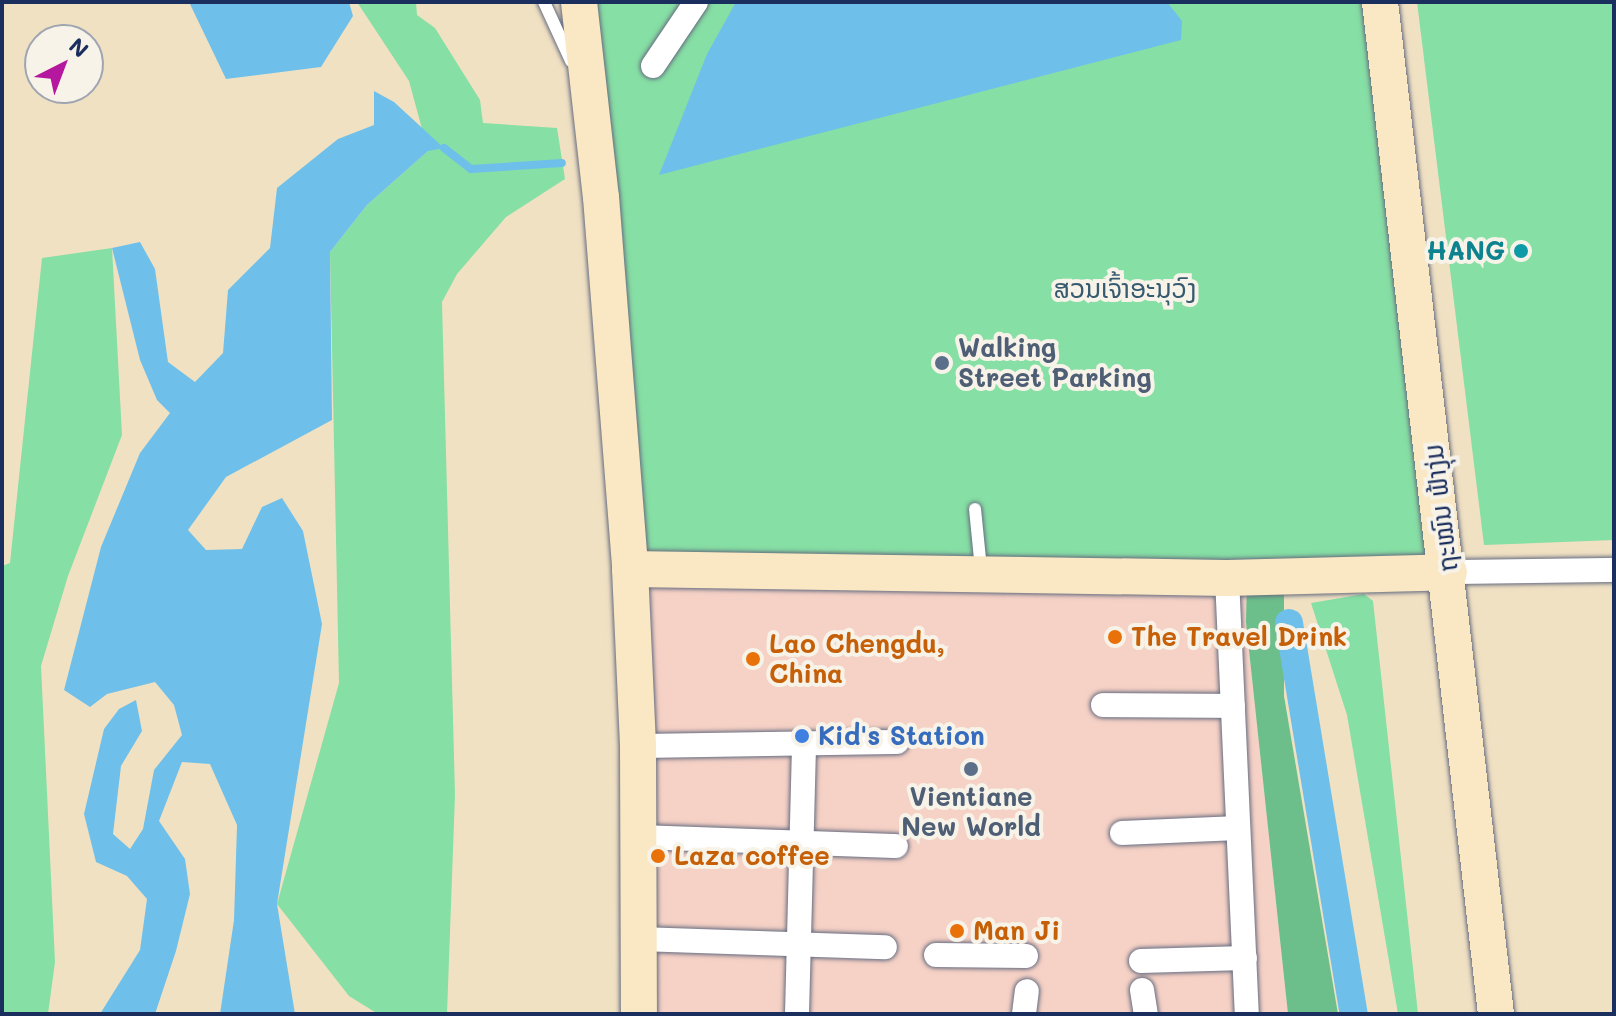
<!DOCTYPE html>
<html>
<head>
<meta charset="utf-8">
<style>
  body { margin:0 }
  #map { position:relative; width:1616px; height:1016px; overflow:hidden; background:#f1e1c3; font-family:Mali,"Noto Sans Lao",sans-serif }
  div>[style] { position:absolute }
  .built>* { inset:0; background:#f6d1c5 }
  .green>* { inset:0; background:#86dfa4 }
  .forest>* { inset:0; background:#6cbe8a }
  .water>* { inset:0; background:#6ec0ea }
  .stream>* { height:8px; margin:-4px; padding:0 4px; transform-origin:4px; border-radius:4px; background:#6ec0ea }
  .canal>* { height:28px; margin:-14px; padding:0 14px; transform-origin:14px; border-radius:14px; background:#6ec0ea }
  .roads { filter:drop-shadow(0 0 2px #666d81) drop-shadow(0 0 2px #666d81) }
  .lane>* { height:12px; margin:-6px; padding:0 6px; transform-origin:6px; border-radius:6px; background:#fff }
  .street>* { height:24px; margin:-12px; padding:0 12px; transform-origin:12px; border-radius:12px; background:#fff }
  .secondary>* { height:36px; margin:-18px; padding:0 18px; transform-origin:18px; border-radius:18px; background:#fae7c3 }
  .dots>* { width:22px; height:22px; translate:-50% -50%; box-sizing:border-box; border:4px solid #f7f3e8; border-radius:50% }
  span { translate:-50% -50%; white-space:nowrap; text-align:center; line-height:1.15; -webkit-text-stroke:8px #f7f3e8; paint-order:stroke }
  .culture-label { font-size:26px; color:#0d838f; font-weight:700 }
  .right { translate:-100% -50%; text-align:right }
  .park-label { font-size:26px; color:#365b70 }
  .service-label { font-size:26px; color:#4e5e75; font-weight:700 }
  .left { translate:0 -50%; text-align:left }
  .street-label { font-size:26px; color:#1b2f5e }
  .food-label { font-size:26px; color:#c56008; font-weight:700 }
  .shop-label { font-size:26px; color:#366cbe; font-weight:700 }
  .frame { position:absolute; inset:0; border:4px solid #1b2f5e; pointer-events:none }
  .north { position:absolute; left:24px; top:24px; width:80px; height:80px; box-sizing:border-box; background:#f7f3e8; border:2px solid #9fa5b1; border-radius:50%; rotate:42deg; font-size:22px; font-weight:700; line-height:32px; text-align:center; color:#1b2f5e }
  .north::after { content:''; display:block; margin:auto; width:28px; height:36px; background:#b5179e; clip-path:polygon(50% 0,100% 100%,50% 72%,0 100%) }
</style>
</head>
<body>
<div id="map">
  <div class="built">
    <i style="clip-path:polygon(630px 569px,1247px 577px,1246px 622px,1288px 1014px,638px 1014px)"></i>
  </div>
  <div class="green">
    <i style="clip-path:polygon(357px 2px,416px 2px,417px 15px,435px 28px,480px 100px,483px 123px,557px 128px,565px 179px,506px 217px,457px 274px,442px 302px,455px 795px,447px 1014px,378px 1014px,349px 996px,277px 904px,339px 683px,330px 252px,367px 205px,428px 151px,409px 81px)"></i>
    <i style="clip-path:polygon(579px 2px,1380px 2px,1449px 572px,630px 569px)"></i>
    <i style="clip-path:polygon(1417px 2px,1614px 2px,1614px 540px,1484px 545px)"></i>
    <i style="clip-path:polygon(112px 248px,122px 435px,68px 576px,41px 666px,55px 962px,48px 1014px,2px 1014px,2px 566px,10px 563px,42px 258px)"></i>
    <i style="clip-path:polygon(1364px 594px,1373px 601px,1418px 1014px,1398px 1014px,1347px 715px,1311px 603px)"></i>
  </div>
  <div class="forest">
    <i style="clip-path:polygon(1284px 576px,1284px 696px,1338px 1014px,1288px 1014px,1246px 622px,1247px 577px)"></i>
  </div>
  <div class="water">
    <i style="clip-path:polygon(189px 2px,349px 2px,353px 16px,321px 67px,226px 79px)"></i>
    <i style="clip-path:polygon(736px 2px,1167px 2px,1182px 21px,1181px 40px,659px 175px,707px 54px)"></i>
    <i style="clip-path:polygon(374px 91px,394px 102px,444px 148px,428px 151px,367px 205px,330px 252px,332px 420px,226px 477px,188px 530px,206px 550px,242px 549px,262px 507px,282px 498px,303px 531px,322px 624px,277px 904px,295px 1014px,220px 1014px,234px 920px,237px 825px,210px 764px,182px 762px,159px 821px,185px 859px,190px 894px,176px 951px,155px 1014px,100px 1014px,140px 950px,147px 899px,127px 876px,96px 862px,84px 814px,104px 729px,119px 709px,136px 700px,142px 731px,121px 766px,113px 834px,130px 849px,143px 829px,154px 770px,182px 735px,174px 705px,155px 682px,107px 694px,90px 707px,64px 690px,101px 547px,140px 453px,170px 413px,157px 400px,140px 360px,112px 248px,140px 242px,155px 269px,168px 362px,195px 382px,223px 353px,228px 290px,270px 248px,277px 188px,338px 139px,374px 125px)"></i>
  </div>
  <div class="stream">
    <i style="left:444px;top:148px;width:34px;rotate:38deg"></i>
    <i style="left:471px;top:169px;width:91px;rotate:-3.8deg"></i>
  </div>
  <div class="canal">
    <i style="left:1289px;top:623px;width:396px;rotate:80.6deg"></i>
  </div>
  <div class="roads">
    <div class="lane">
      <i style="left:544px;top:2px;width:65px;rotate:65.4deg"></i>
      <i style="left:975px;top:509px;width:60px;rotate:84.3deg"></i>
    </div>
    <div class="street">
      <i style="left:653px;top:66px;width:77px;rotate:-56.1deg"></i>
      <i style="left:1449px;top:572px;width:165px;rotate:-0.7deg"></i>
      <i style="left:1227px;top:578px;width:436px;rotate:87.4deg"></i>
      <i style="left:1103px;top:705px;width:130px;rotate:0.4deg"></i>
      <i style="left:638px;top:746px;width:259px;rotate:-0.9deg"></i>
      <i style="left:1122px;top:833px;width:116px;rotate:-2.5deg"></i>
      <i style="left:637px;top:837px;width:259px;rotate:2deg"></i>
      <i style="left:639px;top:939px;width:246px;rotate:1.9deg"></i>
      <i style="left:936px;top:955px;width:90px;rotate:0.6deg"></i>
      <i style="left:1141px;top:961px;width:104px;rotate:-1.7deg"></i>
      <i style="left:1142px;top:990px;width:24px;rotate:81deg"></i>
      <i style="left:797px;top:1014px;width:271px;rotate:-88.5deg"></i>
      <i style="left:1024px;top:1014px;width:23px;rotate:-83deg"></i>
    </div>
    <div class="secondary">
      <i style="left:579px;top:2px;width:196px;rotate:83.6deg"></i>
      <i style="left:601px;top:197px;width:373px;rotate:85.5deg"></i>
      <i style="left:630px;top:569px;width:177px;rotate:87.4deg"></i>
      <i style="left:638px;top:746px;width:268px;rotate:89.8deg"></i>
      <i style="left:1380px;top:2px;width:1019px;rotate:83.46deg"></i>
      <i style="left:630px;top:569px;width:597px;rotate:0.86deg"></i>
      <i style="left:1227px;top:578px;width:222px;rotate:-1.5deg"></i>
    </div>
  </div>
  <div class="dots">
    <i style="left:1521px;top:251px;background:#0f9aa8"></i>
    <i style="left:942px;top:363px;background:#5c6f8a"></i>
    <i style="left:1115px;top:637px;background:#e8710a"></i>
    <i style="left:753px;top:659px;background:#e8710a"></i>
    <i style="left:802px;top:736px;background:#3f7fe0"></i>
    <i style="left:971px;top:769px;background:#5c6f8a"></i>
    <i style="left:658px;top:856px;background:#e8710a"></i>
    <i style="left:957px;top:931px;background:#e8710a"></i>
  </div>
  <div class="culture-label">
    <span class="right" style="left:1505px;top:251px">HANG</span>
  </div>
  <div class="park-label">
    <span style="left:1125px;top:289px">ສວນເຈົ້າອະນຸວົງ</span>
  </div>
  <div class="service-label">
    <span class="left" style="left:958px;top:363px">Walking<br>Street Parking</span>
    <span style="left:971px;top:812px">Vientiane<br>New World</span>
  </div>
  <div class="street-label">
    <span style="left:1441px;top:508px;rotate:-97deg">ຖະໝົນ ຟ້າງຸ່ມ</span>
  </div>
  <div class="food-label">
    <span class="left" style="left:1131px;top:637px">The Travel Drink</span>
    <span class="left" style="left:769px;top:659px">Lao Chengdu,<br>China</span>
    <span class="left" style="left:674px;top:856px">Laza coffee</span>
    <span class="left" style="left:973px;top:931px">Man Ji</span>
  </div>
  <div class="shop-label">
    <span class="left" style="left:818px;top:736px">Kid's Station</span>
  </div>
  <div class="frame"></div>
  <div class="north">N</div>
</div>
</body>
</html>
